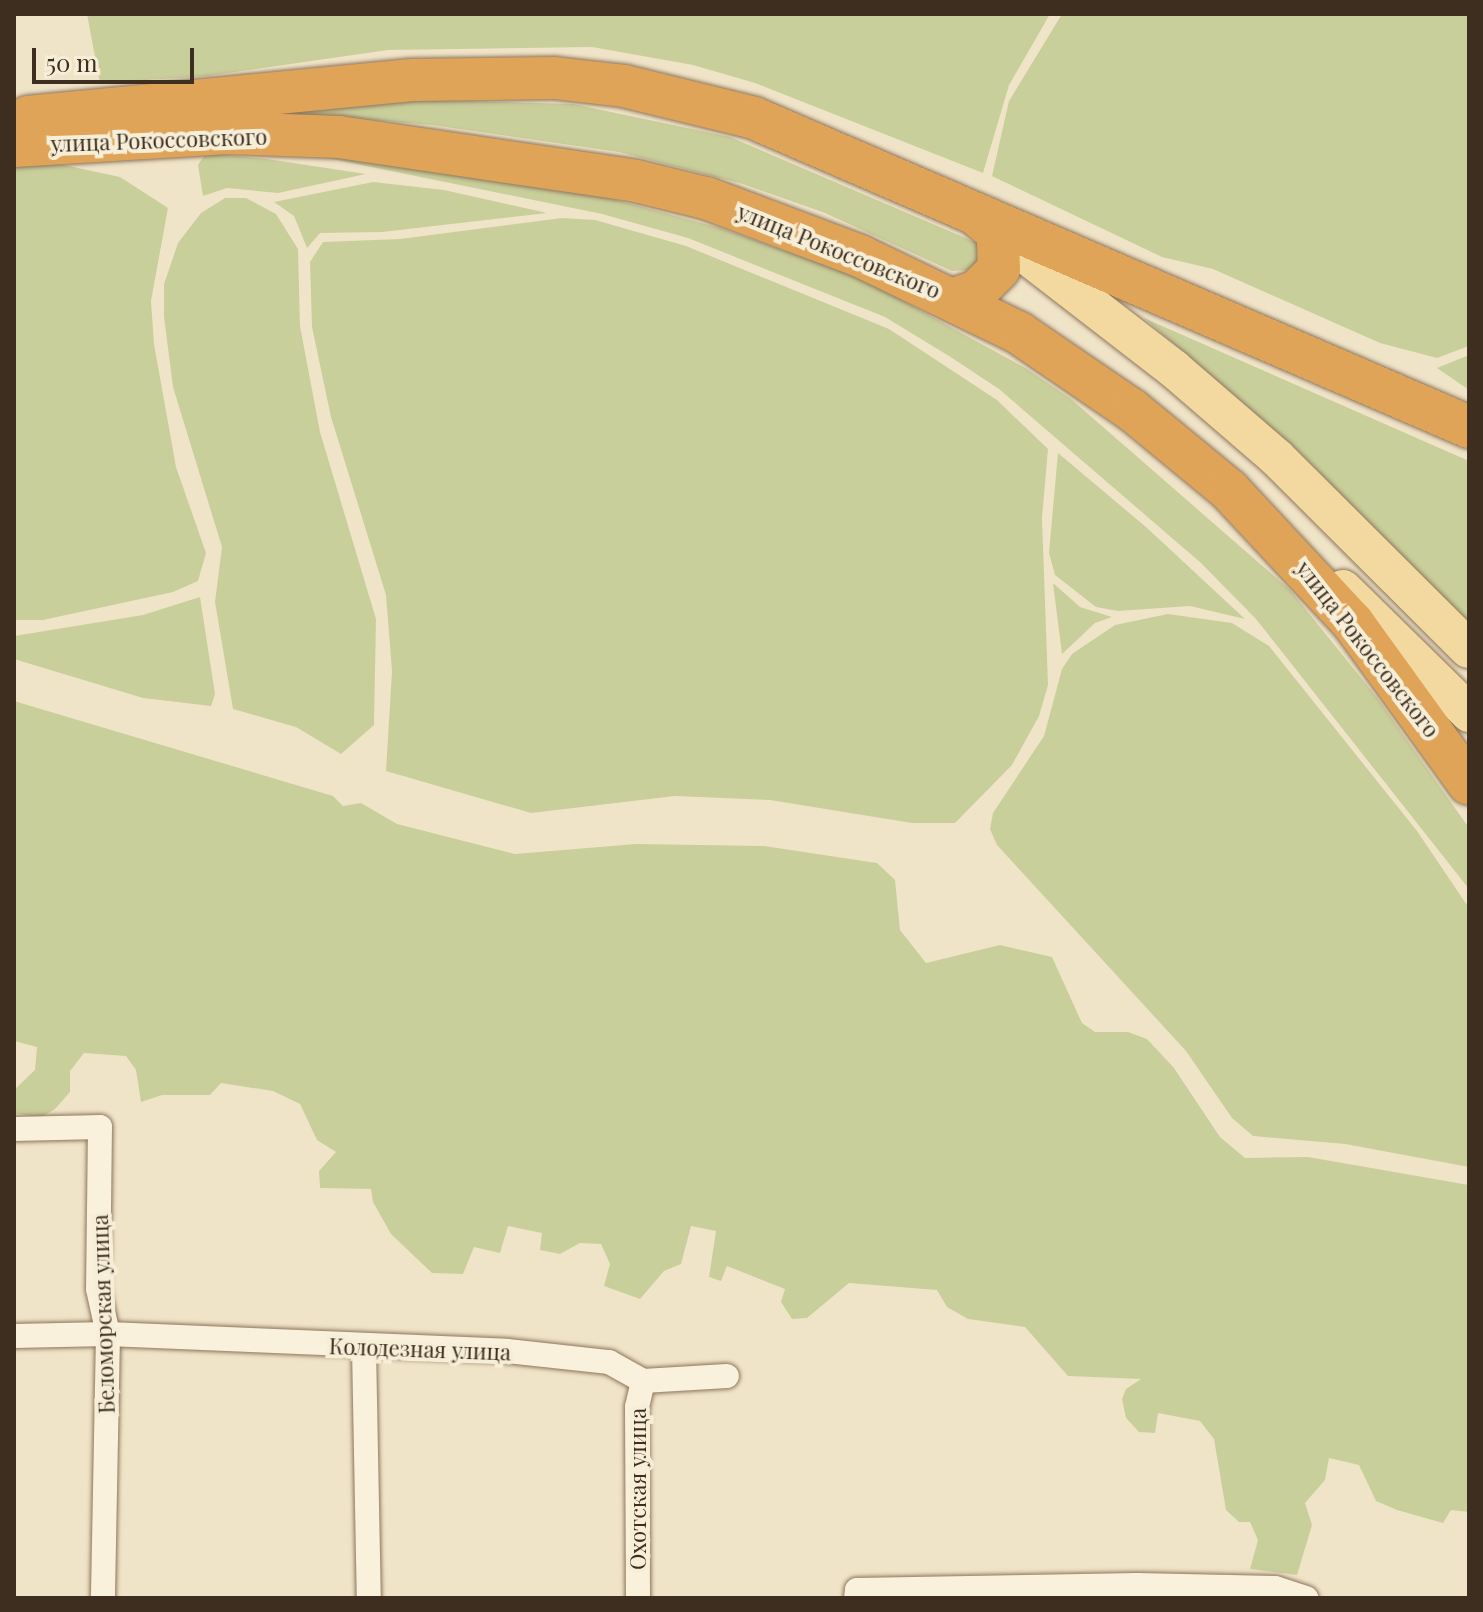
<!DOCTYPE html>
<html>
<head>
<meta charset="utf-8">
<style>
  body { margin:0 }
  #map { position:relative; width:1483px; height:1612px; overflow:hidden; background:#f0e4c8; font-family:"Playfair Display",serif }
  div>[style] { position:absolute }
  .green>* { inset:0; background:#c9cf9b }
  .roads { filter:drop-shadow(0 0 2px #8d765c) drop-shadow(0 0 2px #8d765c) }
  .street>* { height:24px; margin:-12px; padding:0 12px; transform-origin:12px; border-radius:12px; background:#faf1dc }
  .primary>* { height:38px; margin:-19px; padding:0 19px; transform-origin:19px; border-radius:19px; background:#f3d9a0 }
  .highway>* { height:42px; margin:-21px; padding:0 21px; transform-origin:21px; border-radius:21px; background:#e0a458 }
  span { translate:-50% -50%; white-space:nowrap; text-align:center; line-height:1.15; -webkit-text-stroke:8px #f7eed8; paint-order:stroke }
  .street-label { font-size:22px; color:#3d2e20 }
  .frame { position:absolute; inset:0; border:16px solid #3d2e20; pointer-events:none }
  .scale { position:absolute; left:32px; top:48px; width:162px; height:36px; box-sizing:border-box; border:4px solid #3d2e20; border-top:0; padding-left:10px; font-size:24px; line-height:28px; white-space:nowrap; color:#3d2e20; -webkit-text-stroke:6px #f7eed8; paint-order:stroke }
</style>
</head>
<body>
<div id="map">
  <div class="green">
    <i style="clip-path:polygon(87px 14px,1050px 14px,1009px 85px,983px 173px,755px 83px,693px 65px,592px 47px,388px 50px,207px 76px,100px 83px)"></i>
    <i style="clip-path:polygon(1062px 14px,1469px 14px,1469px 346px,1437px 358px,1380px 343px,1213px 269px,1162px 257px,992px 176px,1009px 101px)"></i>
    <i style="clip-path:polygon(390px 99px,573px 104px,730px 137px,977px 243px,985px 253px,981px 269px,952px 271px,825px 213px,743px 184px,619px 152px,432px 125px,274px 112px)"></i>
    <i style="clip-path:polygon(273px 147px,579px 190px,720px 228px,861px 278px,1027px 369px,1071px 399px,1290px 590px,1378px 699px,1469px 828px,1469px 889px,1256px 619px,1201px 563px,999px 389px,949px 356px,885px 317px,688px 238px,602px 214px)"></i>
    <i style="clip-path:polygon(216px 154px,267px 159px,366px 174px,278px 193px,227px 188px,203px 196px,198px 165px,204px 156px)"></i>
    <i style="clip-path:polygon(50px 162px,120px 177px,168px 208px,151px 301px,154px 344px,176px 467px,206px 553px,198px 581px,173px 592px,43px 620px,14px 620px,14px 165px)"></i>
    <i style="clip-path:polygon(373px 182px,444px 190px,547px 213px,382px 232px,320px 233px,307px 248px,294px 216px,274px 202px)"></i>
    <i style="clip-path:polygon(225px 198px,246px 198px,276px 214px,298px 249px,300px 326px,320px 432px,376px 619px,374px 725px,341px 754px,296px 727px,233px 709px,215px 602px,222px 547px,173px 387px,164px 317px,164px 284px,178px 243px,201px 213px)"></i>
    <i style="clip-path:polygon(562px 218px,595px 220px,686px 246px,889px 329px,997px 400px,1048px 449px,1042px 518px,1048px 685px,1039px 716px,1012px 765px,955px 823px,912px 823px,770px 800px,675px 796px,531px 813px,386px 771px,392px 671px,386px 595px,331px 417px,312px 327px,310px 262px,323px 242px,400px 239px)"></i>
    <i style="clip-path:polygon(1144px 318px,1469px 461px,1469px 625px,1299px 452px)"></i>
    <i style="clip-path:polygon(1469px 355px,1469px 390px,1437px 368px)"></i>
    <i style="clip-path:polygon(1058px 453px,1146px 527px,1245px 619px,1190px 606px,1118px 611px,1096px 607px,1055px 575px,1049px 553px)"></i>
    <i style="clip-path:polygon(1053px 583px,1080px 607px,1112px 617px,1095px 623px,1062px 654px)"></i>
    <i style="clip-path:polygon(200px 597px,215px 694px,211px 706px,143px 698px,14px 659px,14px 636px,143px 615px)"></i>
    <i style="clip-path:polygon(1168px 614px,1232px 623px,1269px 646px,1417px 831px,1469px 908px,1469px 1167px,1345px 1144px,1253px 1136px,1232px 1118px,1186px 1051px,997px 845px,990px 829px,993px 813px,1044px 736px,1062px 669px,1072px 654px,1115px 625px)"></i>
    <i style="clip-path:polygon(14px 701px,333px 796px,343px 806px,361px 803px,397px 824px,515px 854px,636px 844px,764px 846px,877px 863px,895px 880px,900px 930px,926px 963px,1000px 945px,1052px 957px,1082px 1023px,1095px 1032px,1128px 1032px,1147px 1039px,1174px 1068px,1220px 1137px,1245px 1158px,1308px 1157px,1469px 1185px,1469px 1512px,1451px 1510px,1443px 1523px,1397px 1510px,1376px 1501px,1359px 1465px,1329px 1458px,1325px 1480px,1305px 1503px,1312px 1525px,1297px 1575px,1250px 1569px,1258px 1540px,1250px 1522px,1239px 1522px,1226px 1510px,1214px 1439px,1200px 1421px,1158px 1413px,1155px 1433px,1139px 1432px,1126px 1418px,1122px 1399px,1126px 1389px,1141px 1379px,1068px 1376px,1025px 1327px,968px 1319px,947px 1307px,937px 1290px,849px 1283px,807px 1318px,792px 1319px,781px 1302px,785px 1289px,727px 1266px,721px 1281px,709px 1277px,716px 1231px,691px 1226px,681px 1264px,664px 1271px,640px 1299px,604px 1286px,610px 1264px,601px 1244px,580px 1243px,560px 1254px,540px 1250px,542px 1233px,508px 1226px,500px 1253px,474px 1247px,463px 1274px,432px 1273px,391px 1234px,373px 1202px,371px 1189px,320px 1188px,319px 1171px,336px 1152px,317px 1140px,300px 1104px,273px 1091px,221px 1083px,210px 1095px,162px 1095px,141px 1102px,136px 1070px,126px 1056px,84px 1053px,70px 1071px,70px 1092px,55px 1109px,40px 1118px,14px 1113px,14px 1090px,35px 1070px,37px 1047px,14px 1041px)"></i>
  </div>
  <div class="roads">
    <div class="street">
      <i style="left:14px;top:1129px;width:86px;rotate:-1.3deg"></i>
      <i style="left:100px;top:1127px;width:162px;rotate:90.7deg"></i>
      <i style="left:98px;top:1289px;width:46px;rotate:77.5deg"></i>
      <i style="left:108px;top:1334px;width:264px;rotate:91.1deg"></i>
      <i style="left:14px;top:1336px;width:94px;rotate:-1.2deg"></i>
      <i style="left:108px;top:1334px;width:399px;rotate:2.4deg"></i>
      <i style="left:507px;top:1351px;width:103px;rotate:6.2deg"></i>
      <i style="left:609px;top:1362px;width:39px;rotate:29deg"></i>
      <i style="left:643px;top:1381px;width:84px;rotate:-3.4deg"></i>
      <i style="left:364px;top:1348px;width:250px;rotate:88.9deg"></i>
      <i style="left:638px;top:1598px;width:191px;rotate:-90.3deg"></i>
      <i style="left:637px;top:1407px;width:27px;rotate:-77deg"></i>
      <i style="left:856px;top:1598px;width:8px;rotate:-83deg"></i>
      <i style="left:857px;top:1590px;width:280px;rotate:-1deg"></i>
      <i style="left:1137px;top:1585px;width:138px;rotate:1.2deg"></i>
      <i style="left:1275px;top:1588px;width:33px;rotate:18deg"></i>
    </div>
    <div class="primary">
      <i style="left:998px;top:233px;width:222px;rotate:37.7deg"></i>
      <i style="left:1174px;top:369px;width:135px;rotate:40.8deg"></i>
      <i style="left:1276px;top:457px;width:272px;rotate:44.9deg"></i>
      <i style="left:1343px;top:589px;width:177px;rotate:44.5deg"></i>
    </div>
    <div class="highway">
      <i style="left:28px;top:117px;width:386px;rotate:-5.5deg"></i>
      <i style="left:412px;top:80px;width:142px;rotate:-0.8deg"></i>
      <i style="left:554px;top:78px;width:70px;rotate:6.5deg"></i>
      <i style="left:624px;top:86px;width:134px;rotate:13.8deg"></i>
      <i style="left:754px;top:118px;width:779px;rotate:23.37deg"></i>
      <i style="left:14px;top:146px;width:213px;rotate:-3.5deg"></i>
      <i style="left:227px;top:133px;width:112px;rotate:2deg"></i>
      <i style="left:339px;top:137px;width:300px;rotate:8.4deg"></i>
      <i style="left:636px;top:181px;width:72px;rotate:13.7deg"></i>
      <i style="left:706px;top:198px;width:165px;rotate:20.6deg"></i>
      <i style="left:860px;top:256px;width:177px;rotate:25.8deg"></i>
      <i style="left:1019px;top:333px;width:137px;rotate:34.3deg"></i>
      <i style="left:1132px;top:410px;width:126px;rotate:39.5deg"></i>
      <i style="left:1229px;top:490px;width:182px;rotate:47deg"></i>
      <i style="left:1353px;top:623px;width:198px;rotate:54.2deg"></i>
      <i style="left:955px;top:299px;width:23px;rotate:-20deg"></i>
      <i style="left:977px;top:291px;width:31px;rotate:-45deg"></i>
      <i style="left:999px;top:269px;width:36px;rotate:-92deg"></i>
      <i style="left:998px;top:233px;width:30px;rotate:-140deg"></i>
    </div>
  </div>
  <div class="street-label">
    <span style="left:159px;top:140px;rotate:-2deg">улица Рокоссовского</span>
    <span style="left:839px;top:251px;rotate:22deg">улица Рокоссовского</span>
    <span style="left:1368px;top:649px;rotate:52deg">улица Рокоссовского</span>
    <span style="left:103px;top:1314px;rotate:-92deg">Беломорская улица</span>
    <span style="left:420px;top:1349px;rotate:2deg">Колодезная улица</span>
    <span style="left:638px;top:1489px;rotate:-90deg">Охотская улица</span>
  </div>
  <div class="frame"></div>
  <div class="scale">50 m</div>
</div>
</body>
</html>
